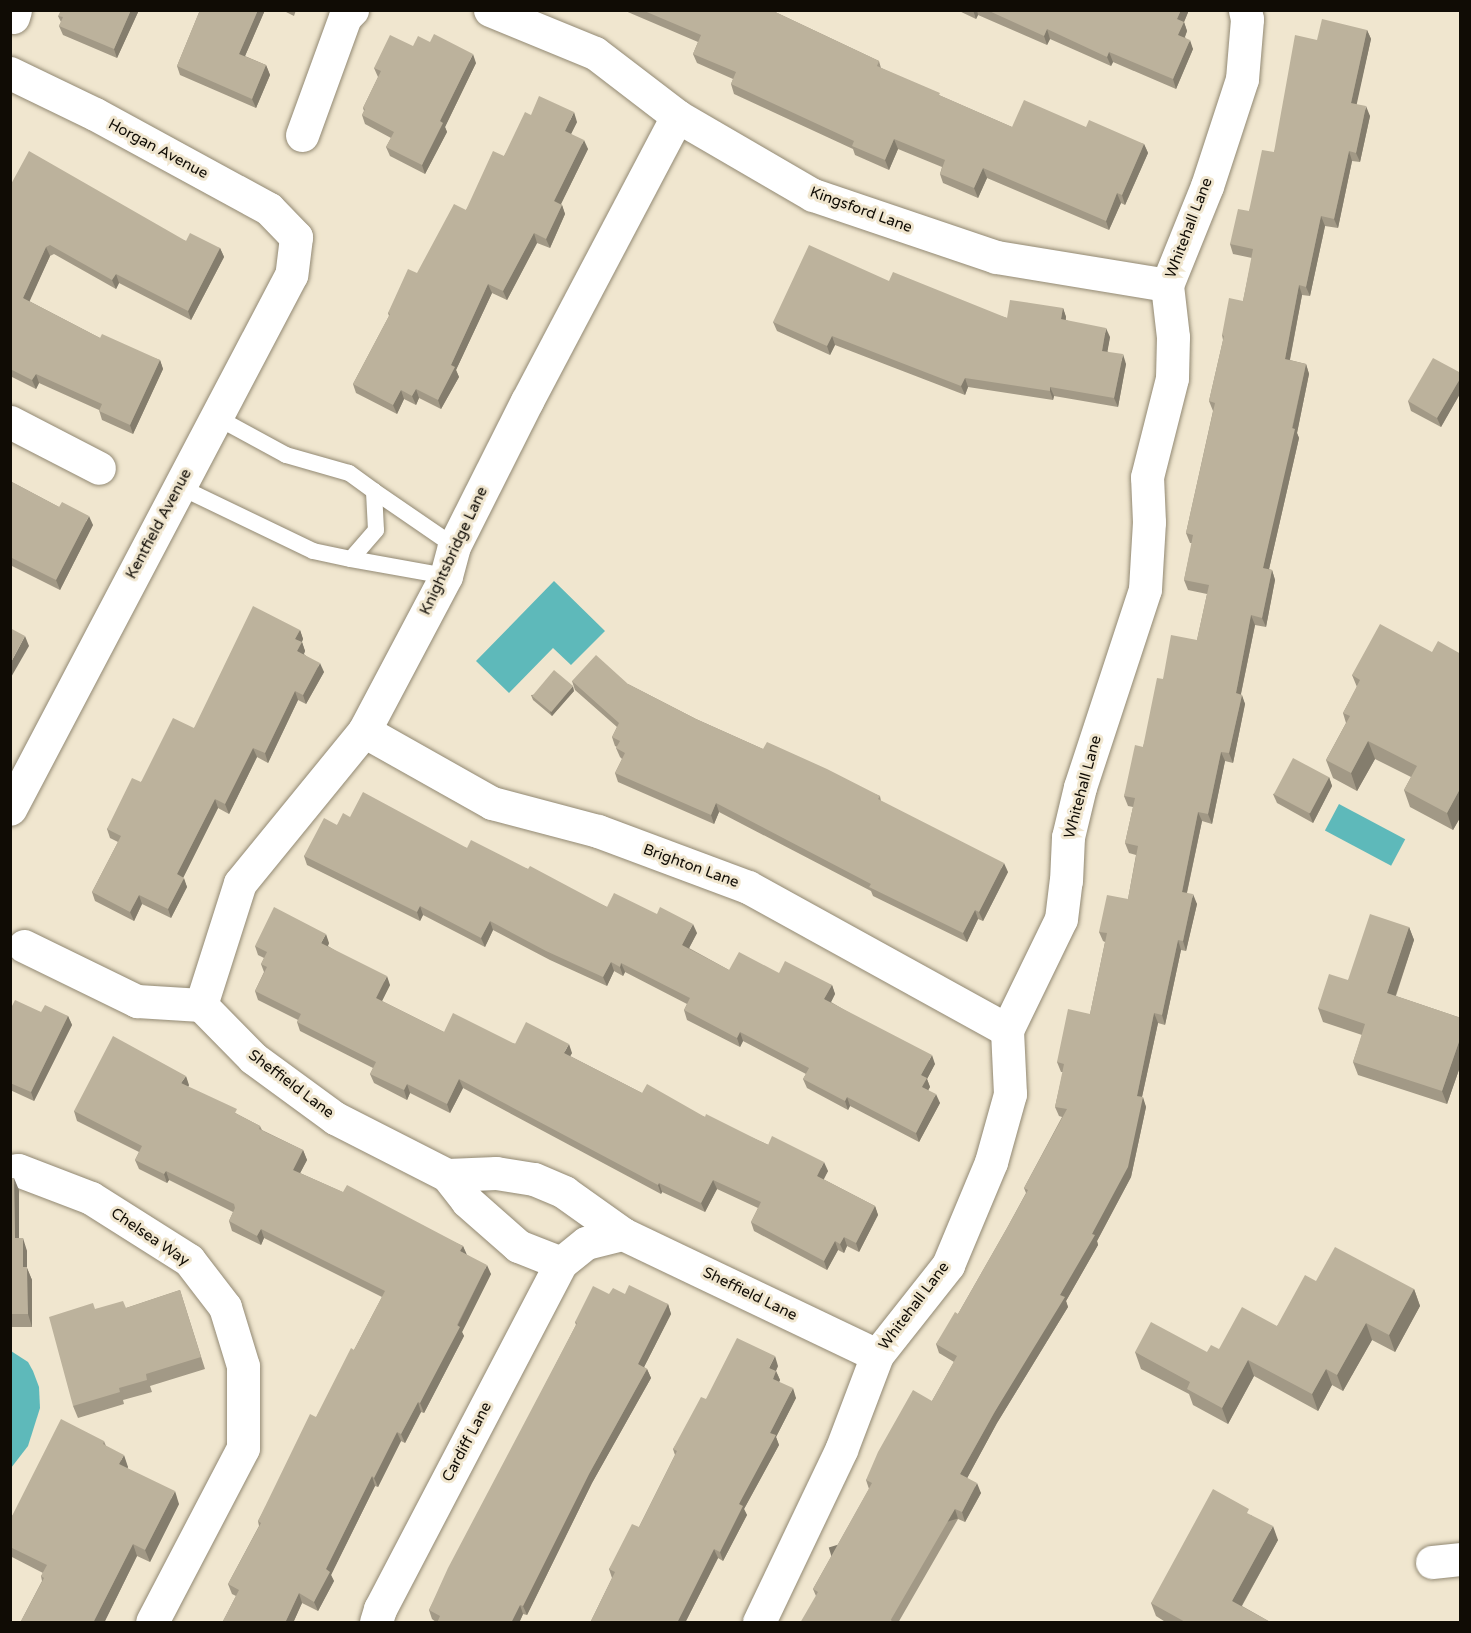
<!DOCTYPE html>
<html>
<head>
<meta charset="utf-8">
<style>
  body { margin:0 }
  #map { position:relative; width:1471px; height:1633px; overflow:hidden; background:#f0e6cf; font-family:"Varela Round",sans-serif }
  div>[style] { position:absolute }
  .water>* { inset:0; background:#5eb9ba; transform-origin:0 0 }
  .roads { filter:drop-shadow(0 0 2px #928973) drop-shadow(0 0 2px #928973) }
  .lane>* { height:16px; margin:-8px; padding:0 8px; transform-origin:8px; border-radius:8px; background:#fff }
  .street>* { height:33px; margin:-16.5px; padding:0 16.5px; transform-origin:16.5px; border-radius:16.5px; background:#fff }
  .wall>* { inset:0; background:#a29986 }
  .shaded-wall>* { inset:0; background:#847d6d; transform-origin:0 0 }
  .building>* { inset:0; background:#bcb29c; transform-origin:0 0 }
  span { translate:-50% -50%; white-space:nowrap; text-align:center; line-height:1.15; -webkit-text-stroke:6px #f0e6cf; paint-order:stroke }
  .street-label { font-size:15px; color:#100c05 }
  .frame { position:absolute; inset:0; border:12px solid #100c05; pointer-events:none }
</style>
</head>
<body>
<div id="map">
  <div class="water">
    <i style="clip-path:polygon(554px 581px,605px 631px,571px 665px,553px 648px,509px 693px,476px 661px)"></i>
    <i style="left:1339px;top:804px;width:75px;height:30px;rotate:28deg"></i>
    <i style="clip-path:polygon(11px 1351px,28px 1362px,33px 1371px,39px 1387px,40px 1408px,28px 1446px,11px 1468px)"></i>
  </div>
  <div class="roads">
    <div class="lane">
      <i style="left:178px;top:486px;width:150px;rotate:25.7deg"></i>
      <i style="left:313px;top:551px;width:39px;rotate:12deg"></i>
      <i style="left:351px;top:559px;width:38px;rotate:-49deg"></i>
      <i style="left:376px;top:530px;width:39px;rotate:-93deg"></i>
      <i style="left:374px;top:491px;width:31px;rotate:-144deg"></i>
      <i style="left:349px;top:473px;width:66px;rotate:-164.1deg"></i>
      <i style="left:286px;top:455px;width:80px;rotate:-151.5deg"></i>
      <i style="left:374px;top:491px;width:97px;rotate:34.5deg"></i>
      <i style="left:351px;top:559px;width:97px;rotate:10.1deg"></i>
    </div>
    <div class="street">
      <i style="left:490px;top:10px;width:113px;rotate:22.3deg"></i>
      <i style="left:595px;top:53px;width:103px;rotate:37.5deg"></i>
      <i style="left:677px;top:116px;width:157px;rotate:30.2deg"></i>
      <i style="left:813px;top:195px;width:193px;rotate:18.7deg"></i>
      <i style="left:996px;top:257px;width:173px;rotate:9.3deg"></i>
      <i style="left:13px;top:17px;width:7px;rotate:-74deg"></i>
      <i style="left:10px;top:73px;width:94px;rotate:25.8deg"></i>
      <i style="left:95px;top:114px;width:198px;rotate:28.6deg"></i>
      <i style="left:269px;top:209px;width:39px;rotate:46deg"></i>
      <i style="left:296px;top:237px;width:38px;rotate:97deg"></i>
      <i style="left:291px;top:275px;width:603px;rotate:117.75deg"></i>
      <i style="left:302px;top:135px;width:126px;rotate:-70deg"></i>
      <i style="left:345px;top:17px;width:10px;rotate:-45deg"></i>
      <i style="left:10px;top:422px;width:100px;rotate:27.3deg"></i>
      <i style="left:364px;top:731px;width:147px;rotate:29.4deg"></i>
      <i style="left:492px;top:803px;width:110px;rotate:14.8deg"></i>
      <i style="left:598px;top:831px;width:160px;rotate:20.5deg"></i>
      <i style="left:748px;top:887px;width:296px;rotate:28.9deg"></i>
      <i style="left:24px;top:946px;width:126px;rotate:26deg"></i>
      <i style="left:137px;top:1001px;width:64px;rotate:3.6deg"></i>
      <i style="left:201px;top:1005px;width:74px;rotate:45.5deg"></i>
      <i style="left:253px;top:1058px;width:102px;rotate:36.2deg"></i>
      <i style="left:335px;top:1118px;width:126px;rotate:27deg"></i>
      <i style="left:447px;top:1175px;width:33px;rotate:52deg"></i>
      <i style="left:467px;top:1201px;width:68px;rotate:41.4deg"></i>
      <i style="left:518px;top:1246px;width:46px;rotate:21.6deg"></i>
      <i style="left:561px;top:1263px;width:32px;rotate:-39deg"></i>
      <i style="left:586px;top:1243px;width:38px;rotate:-14deg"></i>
      <i style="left:201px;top:1005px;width:128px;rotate:-72.3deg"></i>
      <i style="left:240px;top:883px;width:196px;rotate:-50.8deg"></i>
      <i style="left:364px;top:731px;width:175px;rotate:-62.1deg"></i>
      <i style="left:446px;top:576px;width:31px;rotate:-75deg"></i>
      <i style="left:454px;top:546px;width:162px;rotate:-63.3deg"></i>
      <i style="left:527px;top:401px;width:322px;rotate:-62.2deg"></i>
      <i style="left:10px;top:1171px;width:8px;rotate:-7deg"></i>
      <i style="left:18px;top:1170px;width:78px;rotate:21deg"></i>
      <i style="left:91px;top:1198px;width:116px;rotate:32.3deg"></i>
      <i style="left:189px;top:1260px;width:59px;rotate:52.5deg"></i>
      <i style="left:225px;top:1307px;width:62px;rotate:73deg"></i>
      <i style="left:243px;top:1366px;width:82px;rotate:90deg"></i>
      <i style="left:243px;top:1448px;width:196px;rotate:117.6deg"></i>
      <i style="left:447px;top:1175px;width:49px;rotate:-2.3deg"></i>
      <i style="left:496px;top:1173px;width:38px;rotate:9deg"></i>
      <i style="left:534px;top:1179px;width:33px;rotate:23deg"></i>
      <i style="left:564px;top:1192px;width:72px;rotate:35.4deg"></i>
      <i style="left:623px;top:1234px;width:281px;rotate:25.5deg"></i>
      <i style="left:1432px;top:1562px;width:28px;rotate:-6deg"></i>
      <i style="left:376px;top:1622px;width:14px;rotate:-73deg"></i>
      <i style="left:380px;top:1609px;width:390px;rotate:-62.4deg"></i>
      <i style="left:759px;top:1622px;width:191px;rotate:-64.5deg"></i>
      <i style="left:841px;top:1450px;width:102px;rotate:-69.2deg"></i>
      <i style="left:877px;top:1355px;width:115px;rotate:-51.7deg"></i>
      <i style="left:948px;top:1265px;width:112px;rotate:-67.3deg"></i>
      <i style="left:991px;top:1162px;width:71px;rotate:-74.4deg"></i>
      <i style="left:1010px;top:1094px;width:64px;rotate:-92.7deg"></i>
      <i style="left:1007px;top:1030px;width:123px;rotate:-64.1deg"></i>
      <i style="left:1061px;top:919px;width:38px;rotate:-83deg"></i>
      <i style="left:1066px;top:881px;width:44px;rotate:-87.4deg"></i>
      <i style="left:1068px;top:837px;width:51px;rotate:-76.5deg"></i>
      <i style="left:1080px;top:787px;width:208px;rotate:-71.8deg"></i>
      <i style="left:1145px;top:589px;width:67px;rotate:-86.6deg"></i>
      <i style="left:1149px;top:522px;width:45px;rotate:-92.5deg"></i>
      <i style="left:1147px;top:477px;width:102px;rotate:-75.8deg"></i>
      <i style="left:1172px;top:378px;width:41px;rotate:-88.6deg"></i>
      <i style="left:1173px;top:337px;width:52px;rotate:-96.6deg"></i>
      <i style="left:1167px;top:285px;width:107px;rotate:-68deg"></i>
      <i style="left:1207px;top:186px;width:113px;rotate:-71.9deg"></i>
      <i style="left:1242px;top:79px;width:60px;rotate:-85.2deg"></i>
      <i style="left:1247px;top:19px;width:9px;rotate:-103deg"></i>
    </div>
  </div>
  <div class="wall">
    <i style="clip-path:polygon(139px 10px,117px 58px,63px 35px,59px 26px,61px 22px,58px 16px)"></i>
    <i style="clip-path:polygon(200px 10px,265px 10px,245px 56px,266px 65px,270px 75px,256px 108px,180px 75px,177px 66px)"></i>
    <i style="clip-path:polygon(282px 10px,296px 10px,294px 16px)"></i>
    <i style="clip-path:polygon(623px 10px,771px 10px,879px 61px,881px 68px,941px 96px,1012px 127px,1086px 127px,1144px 144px,1148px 153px,1125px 205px,1121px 203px,1109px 230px,987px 178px,978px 198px,943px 183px,940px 174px,942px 167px,898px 149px,889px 170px,855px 155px,853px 149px,734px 94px,731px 84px,733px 79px,697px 63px,693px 54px,698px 42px)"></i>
    <i style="clip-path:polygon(957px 10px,1189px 10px,1184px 22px,1187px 31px,1185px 37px,1193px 49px,1176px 89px,1113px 62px,1111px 66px,1050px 39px,1047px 45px,978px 15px,976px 19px)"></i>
    <i style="clip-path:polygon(1367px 30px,1371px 39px,1356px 104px,1370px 116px,1360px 162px,1352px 161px,1338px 228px,1325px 226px,1310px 296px,1302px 295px,1290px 360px,1306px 364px,1309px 374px,1297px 433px,1299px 438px,1269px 569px,1272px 570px,1275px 580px,1266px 627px,1255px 625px,1241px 694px,1245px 704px,1233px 763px,1225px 761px,1212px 824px,1202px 821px,1187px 893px,1197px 904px,1186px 951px,1181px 950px,1165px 1025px,1158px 1023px,1142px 1097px,1146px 1107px,1131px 1177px,1097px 1241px,1098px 1245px,1066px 1301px,1068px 1307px,997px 1423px,967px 1478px,981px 1493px,965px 1522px,958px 1519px,898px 1623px,816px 1596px,813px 1589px,869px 1489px,866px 1480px,932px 1401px,954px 1362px,939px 1353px,936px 1344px,958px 1314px,1007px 1228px,1026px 1193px,1024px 1188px,1062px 1117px,1059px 1116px,1055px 1107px,1063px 1072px,1061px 1072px,1057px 1062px,1090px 1014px,1105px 942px,1103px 941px,1099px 932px,1128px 899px,1136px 855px,1129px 853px,1125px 843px,1133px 807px,1128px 806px,1124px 796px,1143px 747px,1163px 679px,1197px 640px,1207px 594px,1188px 590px,1184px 580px,1192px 543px,1190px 543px,1186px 533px,1213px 411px,1209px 401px,1223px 340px,1222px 335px,1243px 301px,1252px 258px,1233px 254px,1230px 244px,1249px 211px,1274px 152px,1317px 40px)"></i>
    <i style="clip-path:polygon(413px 46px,476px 63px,445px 127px,447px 132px,425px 174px,390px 156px,386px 147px,391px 138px,365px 124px,362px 115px,364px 111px,363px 108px,378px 77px,374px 68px)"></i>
    <i style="clip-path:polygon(531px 115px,577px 122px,571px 134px,588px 149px,561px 204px,562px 205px,565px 214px,550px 248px,537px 243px,507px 300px,492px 293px,456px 370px,459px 377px,441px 409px,419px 398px,416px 405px,404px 399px,397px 414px,356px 393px,353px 384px,389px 316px,388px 313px,466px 210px,504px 156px)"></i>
    <i style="clip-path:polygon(10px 186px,186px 241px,220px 248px,224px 257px,191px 320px,119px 283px,116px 289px,54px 254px,50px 256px,29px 301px,100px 338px,160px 360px,163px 369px,133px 434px,102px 420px,99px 410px,39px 383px,36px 389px,10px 376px)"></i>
    <i style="clip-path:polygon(889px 281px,1007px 318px,1063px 308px,1066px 317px,1066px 320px,1110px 337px,1107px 351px,1126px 364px,1118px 407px,1054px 396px,1053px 400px,968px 387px,965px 395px,835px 345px,830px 355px,777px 331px,773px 322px)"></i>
    <i style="clip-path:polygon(1461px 373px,1461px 392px,1441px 427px,1411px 411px,1408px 401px)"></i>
    <i style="clip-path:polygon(10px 481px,93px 525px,60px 590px,10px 565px)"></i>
    <i style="clip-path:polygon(300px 630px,303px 639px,302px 642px,305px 651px,304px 654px,324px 672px,306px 704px,298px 700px,268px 763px,257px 757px,229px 814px,218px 808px,183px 878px,187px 887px,171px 918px,142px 904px,134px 921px,95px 901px,92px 892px,118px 842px,110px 838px,107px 829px,141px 782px,194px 728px)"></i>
    <i style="clip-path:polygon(1432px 652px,1461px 654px,1461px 816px,1453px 830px,1410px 807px,1404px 790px,1411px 777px,1375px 759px,1357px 791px,1333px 778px,1326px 760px,1346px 723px,1343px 713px,1357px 687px,1352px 675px)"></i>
    <i style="clip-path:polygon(572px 681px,628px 684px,696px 719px,763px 749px,880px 796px,881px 801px,1008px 872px,983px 921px,978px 919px,967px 942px,873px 896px,871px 891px,719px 812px,714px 824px,618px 782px,615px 773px,622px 759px,620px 757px,616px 748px,617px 747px,615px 746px,612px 737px,617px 727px,575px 690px)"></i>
    <i style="clip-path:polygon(574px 691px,552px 716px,533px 700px,531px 695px)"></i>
    <i style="clip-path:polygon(1329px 777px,1332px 786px,1313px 823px,1277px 803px,1273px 794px)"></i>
    <i style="clip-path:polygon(350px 817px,467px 848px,528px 869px,607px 907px,697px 933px,689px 948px,729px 970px,779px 973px,832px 985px,835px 994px,831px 1002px,935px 1064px,927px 1079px,930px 1087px,928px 1090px,940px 1103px,919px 1142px,850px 1106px,848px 1110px,807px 1088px,803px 1079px,806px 1074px,743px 1041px,740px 1047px,687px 1020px,684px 1010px,687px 1004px,625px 972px,623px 976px,614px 971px,607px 986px,550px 960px,493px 930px,485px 947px,423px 915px,420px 921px,307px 865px,304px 856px,337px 825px)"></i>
    <i style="clip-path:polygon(1409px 927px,1414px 940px,1396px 996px,1461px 1018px,1461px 1064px,1447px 1104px,1358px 1075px,1353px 1062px,1362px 1035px,1323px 1022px,1318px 1008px,1348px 980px)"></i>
    <i style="clip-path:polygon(329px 943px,328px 946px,390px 985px,382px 1001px,444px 1032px,572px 1053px,570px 1056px,642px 1093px,705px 1117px,828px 1171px,823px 1179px,875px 1206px,878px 1215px,859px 1252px,847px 1246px,844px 1253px,838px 1250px,827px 1270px,754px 1231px,751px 1222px,758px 1208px,717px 1189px,705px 1212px,662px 1192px,661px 1194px,463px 1088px,450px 1113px,410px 1093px,407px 1100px,374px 1083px,370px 1074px,373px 1068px,300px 1031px,297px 1022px,298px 1020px,258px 1000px,255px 991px,264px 972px,261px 964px,264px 958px,258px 955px,255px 946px)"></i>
    <i style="clip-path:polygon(10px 1010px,41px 1012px,68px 1016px,72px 1025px,34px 1101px,10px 1090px)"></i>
    <i style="clip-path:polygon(189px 1085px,188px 1087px,239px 1115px,260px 1126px,262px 1130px,303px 1150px,307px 1160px,300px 1173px,463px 1246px,466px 1254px,491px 1274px,462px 1332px,464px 1336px,424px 1413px,421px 1412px,405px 1443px,401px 1441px,378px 1487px,375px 1486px,331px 1575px,334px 1581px,318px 1611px,302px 1603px,293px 1623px,222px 1623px,236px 1596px,232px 1594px,228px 1584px,259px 1526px,258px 1521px,354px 1350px,382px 1297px,264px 1238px,261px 1245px,232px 1231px,229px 1221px,233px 1212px,169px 1180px,167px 1183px,139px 1169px,135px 1160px,139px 1152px,77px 1121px,74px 1111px)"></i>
    <i style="clip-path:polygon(10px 1178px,19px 1190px,19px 1238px,27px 1251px,27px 1268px,32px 1280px,32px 1327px,10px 1327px)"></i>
    <i style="clip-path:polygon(1316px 1281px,1414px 1289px,1420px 1306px,1395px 1352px,1372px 1340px,1343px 1391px,1332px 1385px,1318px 1411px,1254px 1376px,1228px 1424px,1193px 1405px,1189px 1394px,1141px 1369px,1135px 1352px,1207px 1352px,1219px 1349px,1277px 1326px)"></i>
    <i style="clip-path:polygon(180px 1290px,205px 1369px,150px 1386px,152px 1392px,123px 1400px,124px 1404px,78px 1418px,73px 1406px,95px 1309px,126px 1308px)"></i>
    <i style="clip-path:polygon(609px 1294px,625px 1294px,668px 1304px,671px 1314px,644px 1367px,647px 1369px,651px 1378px,592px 1483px,527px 1615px,523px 1614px,519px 1623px,437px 1623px,432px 1619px,429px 1610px,576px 1325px,575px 1322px)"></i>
    <i style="clip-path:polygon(778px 1366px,776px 1371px,780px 1380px,779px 1382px,796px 1398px,776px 1437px,779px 1445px,744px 1509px,747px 1515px,723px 1561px,718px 1558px,685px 1623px,590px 1623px,612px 1578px,609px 1569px,639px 1527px,675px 1455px,673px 1449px,706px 1399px)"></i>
    <i style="clip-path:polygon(104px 1441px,106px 1446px,128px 1467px,127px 1468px,179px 1504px,150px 1562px,137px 1556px,104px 1623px,20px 1623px,42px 1581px,41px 1576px,43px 1573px,10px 1556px,10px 1515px,12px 1516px)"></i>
    <i style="clip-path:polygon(1251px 1515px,1278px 1540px,1242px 1606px,1272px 1623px,1167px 1623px,1156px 1616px,1151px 1603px)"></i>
  </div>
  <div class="shaded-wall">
    <i style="clip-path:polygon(131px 10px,139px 10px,117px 58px,114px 49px)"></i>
    <i style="clip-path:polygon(258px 10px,265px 10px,242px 63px,239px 54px)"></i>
    <i style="clip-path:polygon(973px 10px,977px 10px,978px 15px,976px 19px)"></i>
    <i style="clip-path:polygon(1181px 10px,1189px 10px,1184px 22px,1187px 31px,1182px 44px,1178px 35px,1177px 19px)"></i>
    <i style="clip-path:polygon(1047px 29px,1050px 39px,1047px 45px,1044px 36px)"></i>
    <i style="clip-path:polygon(1367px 30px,1371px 39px,1355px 112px,1351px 103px)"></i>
    <i style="clip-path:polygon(1190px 40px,1193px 49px,1176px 89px,1173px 79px)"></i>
    <i style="clip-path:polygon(1109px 52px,1113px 62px,1111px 66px,1107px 57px)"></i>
    <i style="clip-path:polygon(473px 54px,476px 63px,445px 127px,447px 132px,425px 174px,422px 165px,440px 121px)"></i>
    <i style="clip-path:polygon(266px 65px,270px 75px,256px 108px,252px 99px)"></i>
    <i style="clip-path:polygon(1366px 106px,1370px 116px,1360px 162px,1356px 153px)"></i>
    <i style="clip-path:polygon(574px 112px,577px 122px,568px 140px,565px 131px)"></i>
    <i style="clip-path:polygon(894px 139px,898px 149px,889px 170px,885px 160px)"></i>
    <i style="clip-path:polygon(584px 140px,588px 149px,558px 210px,554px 201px)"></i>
    <i style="clip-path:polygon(1144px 144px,1148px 153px,1125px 205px,1122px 195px)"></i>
    <i style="clip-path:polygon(1349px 151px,1352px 161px,1338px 228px,1334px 219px)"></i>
    <i style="clip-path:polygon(983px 168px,987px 178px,978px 198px,974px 188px)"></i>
    <i style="clip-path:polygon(1117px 193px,1121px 203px,1109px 230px,1106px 221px)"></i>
    <i style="clip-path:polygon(562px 205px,565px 214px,550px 248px,546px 239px)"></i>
    <i style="clip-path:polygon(1321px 216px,1325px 226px,1310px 296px,1306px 287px)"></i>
    <i style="clip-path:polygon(534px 233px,537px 243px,507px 300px,503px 291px)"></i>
    <i style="clip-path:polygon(46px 247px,50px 256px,27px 307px,23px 298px)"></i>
    <i style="clip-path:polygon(220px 248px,224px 257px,191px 320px,188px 311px)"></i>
    <i style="clip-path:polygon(116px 274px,119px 283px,116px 289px,112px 280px)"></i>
    <i style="clip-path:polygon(488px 284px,492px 293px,456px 370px,459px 377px,441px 409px,438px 400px,451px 365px)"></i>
    <i style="clip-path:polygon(1299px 285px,1302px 295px,1288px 369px,1285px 359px)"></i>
    <i style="clip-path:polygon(1063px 308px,1066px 317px,1064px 328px,1061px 319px)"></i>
    <i style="clip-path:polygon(1106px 328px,1110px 337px,1106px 360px,1102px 351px)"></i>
    <i style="clip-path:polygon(832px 336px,835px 345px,830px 355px,827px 346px)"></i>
    <i style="clip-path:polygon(1123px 354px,1126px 364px,1118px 407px,1114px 398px)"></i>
    <i style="clip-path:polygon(160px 360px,163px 369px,133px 434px,130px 425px)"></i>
    <i style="clip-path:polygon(1306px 364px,1309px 374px,1297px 433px,1299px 438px,1267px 578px,1263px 568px)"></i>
    <i style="clip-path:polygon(36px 374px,39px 383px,36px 389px,32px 380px)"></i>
    <i style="clip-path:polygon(1461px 377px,1461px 392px,1441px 427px,1437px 418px)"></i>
    <i style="clip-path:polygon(965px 378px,968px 387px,965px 395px,961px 386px)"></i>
    <i style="clip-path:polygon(1050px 387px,1054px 396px,1053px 400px,1050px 391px)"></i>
    <i style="clip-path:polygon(416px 389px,419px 398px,416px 405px,412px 396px)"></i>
    <i style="clip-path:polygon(401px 390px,404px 399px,397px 414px,393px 405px)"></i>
    <i style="clip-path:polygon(89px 516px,93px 525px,60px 590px,56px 580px)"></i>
    <i style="clip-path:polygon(1272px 570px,1275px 580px,1266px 627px,1262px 618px)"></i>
    <i style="clip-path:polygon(1251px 615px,1255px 625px,1239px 703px,1236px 693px)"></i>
    <i style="clip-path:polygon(300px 630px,303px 639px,299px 648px,295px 639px)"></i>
    <i style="clip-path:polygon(25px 636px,29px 646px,10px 679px,10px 664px)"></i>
    <i style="clip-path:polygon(302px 642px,305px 651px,301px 660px,297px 651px)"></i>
    <i style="clip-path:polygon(320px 663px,324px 672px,306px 704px,303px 695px)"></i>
    <i style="clip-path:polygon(573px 686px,574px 691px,552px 716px,550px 712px)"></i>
    <i style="clip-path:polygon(295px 691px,298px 700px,268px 763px,265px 753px)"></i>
    <i style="clip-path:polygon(1242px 695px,1245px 704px,1233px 763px,1229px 753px)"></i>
    <i style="clip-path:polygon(1368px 741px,1375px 759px,1357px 791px,1351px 773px)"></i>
    <i style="clip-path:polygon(253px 748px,257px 757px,229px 814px,225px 804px)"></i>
    <i style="clip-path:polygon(1221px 752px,1225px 761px,1212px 824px,1208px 814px)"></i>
    <i style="clip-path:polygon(1329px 777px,1332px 786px,1313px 823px,1309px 813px)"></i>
    <i style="clip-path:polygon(1461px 787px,1461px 816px,1453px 830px,1447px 813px)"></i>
    <i style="clip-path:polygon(215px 799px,218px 808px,180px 884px,177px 874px)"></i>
    <i style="clip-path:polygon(716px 803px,719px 812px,714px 824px,711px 815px)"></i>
    <i style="clip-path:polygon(1198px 812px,1202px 821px,1185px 901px,1182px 892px)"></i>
    <i style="clip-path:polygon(1004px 863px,1008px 872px,983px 921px,979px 912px)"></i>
    <i style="clip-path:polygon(184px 878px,187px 887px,171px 918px,168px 909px)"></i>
    <i style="clip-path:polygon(1193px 894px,1197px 904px,1186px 951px,1183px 941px)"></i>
    <i style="clip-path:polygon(139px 895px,142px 904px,134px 921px,130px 912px)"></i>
    <i style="clip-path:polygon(420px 906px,423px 915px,420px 921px,417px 912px)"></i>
    <i style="clip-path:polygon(975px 910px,978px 919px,967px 942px,963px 933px)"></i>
    <i style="clip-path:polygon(490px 921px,493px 930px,485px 947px,481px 938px)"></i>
    <i style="clip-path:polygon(693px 924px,697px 933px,686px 954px,682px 945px)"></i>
    <i style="clip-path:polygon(1409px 927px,1414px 940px,1392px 1006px,1387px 993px)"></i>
    <i style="clip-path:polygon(326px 934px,329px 943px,325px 952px,321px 943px)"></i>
    <i style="clip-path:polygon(1178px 940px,1181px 950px,1165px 1025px,1162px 1015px)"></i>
    <i style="clip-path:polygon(611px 962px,614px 971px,607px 986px,603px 977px)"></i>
    <i style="clip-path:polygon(621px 963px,625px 972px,623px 976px,620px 967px)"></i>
    <i style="clip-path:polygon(387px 976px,390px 985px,379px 1007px,376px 998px)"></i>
    <i style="clip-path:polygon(832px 985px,835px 994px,828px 1008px,824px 999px)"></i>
    <i style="clip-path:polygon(1154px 1013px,1158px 1023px,1140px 1106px,1137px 1096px)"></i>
    <i style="clip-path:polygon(68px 1016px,72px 1025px,34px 1101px,31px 1092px)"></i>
    <i style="clip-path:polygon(740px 1032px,743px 1041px,740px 1047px,737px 1038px)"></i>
    <i style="clip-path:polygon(1461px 1036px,1461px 1064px,1447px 1104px,1442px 1091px)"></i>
    <i style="clip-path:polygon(569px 1044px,572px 1053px,567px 1062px,564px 1053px)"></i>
    <i style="clip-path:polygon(932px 1055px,935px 1064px,927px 1079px,930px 1087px,925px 1096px,922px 1087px,921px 1075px)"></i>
    <i style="clip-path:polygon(186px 1076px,189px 1085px,185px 1093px,181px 1083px)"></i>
    <i style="clip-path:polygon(459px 1079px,463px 1088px,450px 1113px,447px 1104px)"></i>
    <i style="clip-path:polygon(407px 1084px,410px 1093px,407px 1100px,404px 1090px)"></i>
    <i style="clip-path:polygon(936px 1094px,940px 1103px,919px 1142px,916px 1133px)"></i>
    <i style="clip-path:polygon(847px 1097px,850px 1106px,848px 1110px,845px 1101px)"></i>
    <i style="clip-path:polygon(1143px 1097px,1146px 1107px,1131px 1177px,1097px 1241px,1098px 1245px,1066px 1301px,1068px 1307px,997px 1423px,964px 1484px,960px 1474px,1060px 1295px,1092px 1234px)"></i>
    <i style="clip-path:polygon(303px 1150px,307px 1160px,297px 1179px,293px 1170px)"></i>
    <i style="clip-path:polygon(824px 1162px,828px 1171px,821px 1185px,817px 1176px)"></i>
    <i style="clip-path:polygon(166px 1171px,169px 1180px,167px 1183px,164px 1174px)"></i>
    <i style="clip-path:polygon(14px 1178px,19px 1190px,19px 1251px,15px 1238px)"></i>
    <i style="clip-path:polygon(713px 1180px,717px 1189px,705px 1212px,701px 1203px)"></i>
    <i style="clip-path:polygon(659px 1183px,662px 1192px,661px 1194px,658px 1185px)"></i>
    <i style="clip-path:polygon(875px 1206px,878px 1215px,859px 1252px,856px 1243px)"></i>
    <i style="clip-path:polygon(261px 1229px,264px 1238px,261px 1245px,257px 1236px)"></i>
    <i style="clip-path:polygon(844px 1237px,847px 1246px,844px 1253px,840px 1244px)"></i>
    <i style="clip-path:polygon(23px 1238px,27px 1251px,27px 1268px,32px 1280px,32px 1327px,28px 1314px,23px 1267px)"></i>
    <i style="clip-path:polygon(835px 1241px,838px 1250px,827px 1270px,824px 1261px)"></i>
    <i style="clip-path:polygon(463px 1246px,467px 1255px,460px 1251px)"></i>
    <i style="clip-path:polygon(487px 1265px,491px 1274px,462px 1332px,464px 1336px,424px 1413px,420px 1403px)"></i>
    <i style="clip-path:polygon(1414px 1289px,1420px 1306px,1395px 1352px,1389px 1335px)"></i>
    <i style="clip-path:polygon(668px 1304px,671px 1314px,641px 1373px,638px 1364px)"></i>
    <i style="clip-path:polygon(1366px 1323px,1372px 1340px,1343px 1391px,1337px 1375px)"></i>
    <i style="clip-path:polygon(775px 1356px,778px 1366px,773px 1377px,769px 1368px)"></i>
    <i style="clip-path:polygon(1248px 1360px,1254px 1376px,1228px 1424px,1222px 1408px)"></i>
    <i style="clip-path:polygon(647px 1369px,651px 1378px,592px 1483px,527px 1615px,523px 1606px,589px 1474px)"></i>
    <i style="clip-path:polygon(1326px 1369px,1332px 1385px,1318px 1411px,1312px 1394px)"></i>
    <i style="clip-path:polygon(776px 1371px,780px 1380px,776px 1388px,773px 1379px)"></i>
    <i style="clip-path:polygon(793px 1388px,796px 1398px,776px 1437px,779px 1445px,744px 1509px,747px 1515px,723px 1561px,720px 1552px,739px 1504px,770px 1433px)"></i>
    <i style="clip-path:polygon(418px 1402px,421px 1412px,405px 1443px,401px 1434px)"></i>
    <i style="clip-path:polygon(397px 1432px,401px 1441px,378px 1487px,374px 1478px)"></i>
    <i style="clip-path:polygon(124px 1455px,128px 1467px,124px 1476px,119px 1464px)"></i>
    <i style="clip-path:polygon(372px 1476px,375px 1486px,331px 1575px,334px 1581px,318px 1611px,314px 1602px,326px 1569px)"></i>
    <i style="clip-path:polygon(977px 1483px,981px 1493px,965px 1522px,962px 1512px)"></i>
    <i style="clip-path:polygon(175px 1491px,179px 1504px,150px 1562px,145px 1550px)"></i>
    <i style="left:955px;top:1509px;width:10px;height:132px;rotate:73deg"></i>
    <i style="clip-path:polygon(1273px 1526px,1278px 1540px,1237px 1614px,1232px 1601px)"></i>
    <i style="clip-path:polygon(133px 1544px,137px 1556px,104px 1623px,93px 1623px)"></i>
    <i style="clip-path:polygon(714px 1549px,718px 1558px,685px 1623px,677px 1623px)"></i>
    <i style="clip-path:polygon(299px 1593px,302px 1603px,293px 1623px,285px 1623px)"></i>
    <i style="clip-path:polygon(520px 1605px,523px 1614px,519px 1623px,511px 1623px)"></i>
  </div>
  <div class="building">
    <i style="clip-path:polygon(61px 10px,131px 10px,114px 49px,59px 26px,63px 17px,58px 16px)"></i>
    <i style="clip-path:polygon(200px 10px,258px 10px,239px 54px,266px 65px,252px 99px,177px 66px)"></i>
    <i style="clip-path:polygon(642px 10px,771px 10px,879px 61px,877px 66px,940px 93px,939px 95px,1012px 127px,1024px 100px,1086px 127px,1089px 120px,1144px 144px,1122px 195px,1117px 193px,1106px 221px,983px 168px,974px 188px,940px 174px,945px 160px,894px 139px,885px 160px,852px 146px,854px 141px,731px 84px,736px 72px,693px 54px,701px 35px)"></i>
    <i style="clip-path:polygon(987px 10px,1181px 10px,1177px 19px,1184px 22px,1178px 35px,1190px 40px,1173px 79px,1109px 52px,1107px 57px,1047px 29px,1044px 36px)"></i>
    <i style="clip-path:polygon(1322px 19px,1367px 30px,1351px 103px,1366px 106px,1356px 153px,1349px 151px,1334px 219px,1321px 216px,1306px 287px,1299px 285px,1285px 359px,1306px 364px,1292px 428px,1295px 429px,1263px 568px,1272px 570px,1262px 618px,1251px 615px,1236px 693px,1242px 695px,1229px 753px,1221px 752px,1208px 814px,1198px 812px,1182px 892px,1193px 894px,1183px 941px,1178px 940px,1162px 1015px,1154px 1013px,1137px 1096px,1143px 1097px,1128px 1167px,1092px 1234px,1095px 1235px,1060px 1295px,1065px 1297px,994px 1413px,960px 1474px,977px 1483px,962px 1512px,955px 1509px,889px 1623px,800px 1623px,818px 1592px,813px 1589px,872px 1483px,866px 1480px,878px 1452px,913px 1390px,932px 1401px,957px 1356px,936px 1344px,955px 1312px,958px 1314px,1007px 1228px,1028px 1190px,1024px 1188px,1067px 1109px,1055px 1107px,1064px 1064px,1057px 1062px,1068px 1009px,1090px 1014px,1107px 933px,1099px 932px,1107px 895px,1128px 899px,1138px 846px,1125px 843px,1135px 798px,1124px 796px,1135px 745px,1143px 747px,1157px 678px,1163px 679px,1171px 635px,1197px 640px,1209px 585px,1184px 580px,1193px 535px,1186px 533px,1215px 403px,1209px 401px,1224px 336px,1222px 335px,1229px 298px,1243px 301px,1253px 249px,1230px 244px,1238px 209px,1249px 211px,1262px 150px,1274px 152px,1295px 35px,1317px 40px)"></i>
    <i style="clip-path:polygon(434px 34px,473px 54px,440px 121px,443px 123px,422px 165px,386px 147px,394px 132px,362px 115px,365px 109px,363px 108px,381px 71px,374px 68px,390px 35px,413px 46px,418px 36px,430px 42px)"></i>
    <i style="clip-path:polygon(539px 96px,574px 112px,565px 131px,584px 140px,554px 201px,562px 205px,546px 239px,534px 233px,503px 291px,488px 284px,451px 365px,455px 367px,438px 400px,416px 389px,412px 396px,401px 390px,393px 405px,353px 384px,390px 314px,388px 313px,408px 269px,417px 273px,454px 204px,466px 210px,493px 151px,504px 156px,525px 112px,531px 115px)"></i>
    <i style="clip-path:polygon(29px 151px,186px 241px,190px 233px,220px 248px,188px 311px,116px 274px,112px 280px,50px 245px,46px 247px,23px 298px,100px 338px,102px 334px,160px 360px,130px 425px,99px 411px,102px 404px,36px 374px,32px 380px,10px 369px,10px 186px)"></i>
    <i style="clip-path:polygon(809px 245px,889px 281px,893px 272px,1007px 318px,1010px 300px,1063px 308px,1061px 319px,1106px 328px,1102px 351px,1123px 354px,1114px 398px,1050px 387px,1050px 391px,965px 378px,961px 386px,832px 336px,827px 346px,773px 322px)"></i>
    <i style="clip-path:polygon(1433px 358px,1461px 373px,1461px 377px,1437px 418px,1408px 401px)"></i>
    <i style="clip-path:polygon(10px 481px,59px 507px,62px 502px,89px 516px,56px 580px,10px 557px)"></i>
    <i style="clip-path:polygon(253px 606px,300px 630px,295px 639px,302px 642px,297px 651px,320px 663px,303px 695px,295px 691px,265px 753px,253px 748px,225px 804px,215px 799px,177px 874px,184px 878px,168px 909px,139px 895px,130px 912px,92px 892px,121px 836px,107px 829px,132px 778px,141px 782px,173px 718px,194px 728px)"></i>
    <i style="clip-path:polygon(1380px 624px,1432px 652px,1438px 641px,1461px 654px,1461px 663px,1459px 666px,1461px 667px,1461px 787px,1447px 813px,1404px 790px,1417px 766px,1368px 741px,1351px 773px,1326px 760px,1350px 716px,1343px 713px,1360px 680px,1352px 675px)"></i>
    <i style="clip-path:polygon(10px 628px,25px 636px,10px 664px)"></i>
    <i style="clip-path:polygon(596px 655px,628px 684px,696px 719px,763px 749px,767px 742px,827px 769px,880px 796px,878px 799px,1004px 863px,979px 912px,975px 910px,963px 933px,869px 887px,871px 884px,716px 803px,711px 815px,615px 773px,625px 753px,616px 748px,620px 741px,612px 737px,619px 723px,572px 681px)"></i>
    <i style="left:554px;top:670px;width:25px;height:34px;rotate:40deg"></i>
    <i style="left:1293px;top:758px;width:41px;height:41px;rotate:28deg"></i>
    <i style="clip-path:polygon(363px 792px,467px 848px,471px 840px,528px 869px,530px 866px,607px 907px,614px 893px,657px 914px,660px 907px,693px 924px,682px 945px,729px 970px,739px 952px,779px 973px,785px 961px,832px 985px,824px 999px,932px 1055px,921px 1075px,927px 1078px,922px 1087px,936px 1094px,916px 1133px,847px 1097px,845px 1101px,803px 1079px,809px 1068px,740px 1032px,737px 1038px,684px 1010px,690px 998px,621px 963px,620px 967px,611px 962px,603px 977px,546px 951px,490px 921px,481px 938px,420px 906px,417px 912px,304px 856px,324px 818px,337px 825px,343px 813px,350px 817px)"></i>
    <i style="clip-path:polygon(274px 907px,326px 934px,321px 943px,387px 976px,376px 998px,444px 1032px,453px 1013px,515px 1044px,526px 1022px,569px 1044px,564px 1053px,642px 1093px,647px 1084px,705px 1117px,706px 1114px,768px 1145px,772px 1136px,824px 1162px,817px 1176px,875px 1206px,856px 1243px,844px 1237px,840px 1244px,835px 1241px,824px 1261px,751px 1222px,761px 1202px,713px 1180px,701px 1203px,659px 1183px,658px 1185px,459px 1079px,447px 1104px,407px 1084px,404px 1090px,370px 1074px,376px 1062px,297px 1022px,301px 1014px,255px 991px,267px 967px,261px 964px,267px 952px,255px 946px)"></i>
    <i style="clip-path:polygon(1370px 914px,1409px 927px,1387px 993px,1461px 1018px,1461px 1036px,1442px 1091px,1353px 1062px,1365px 1024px,1318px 1008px,1329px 974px,1348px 980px)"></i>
    <i style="clip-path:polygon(15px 1000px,41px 1012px,45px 1005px,68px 1016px,31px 1092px,10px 1083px,10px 1010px)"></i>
    <i style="clip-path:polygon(113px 1036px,186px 1076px,181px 1083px,237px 1109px,235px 1113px,260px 1126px,259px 1129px,303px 1150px,293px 1170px,343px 1192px,347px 1185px,463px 1246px,460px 1251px,487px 1265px,457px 1325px,460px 1327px,420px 1403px,418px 1402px,401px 1434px,397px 1432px,374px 1478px,372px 1476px,326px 1569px,330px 1572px,314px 1602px,299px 1593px,285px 1623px,222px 1623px,239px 1590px,228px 1584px,261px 1523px,258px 1521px,310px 1414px,316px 1417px,351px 1348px,354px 1350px,385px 1291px,261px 1229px,257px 1236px,229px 1221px,235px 1208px,234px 1204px,166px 1171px,164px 1174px,135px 1160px,142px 1146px,74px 1111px)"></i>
    <i style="clip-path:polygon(10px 1178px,14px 1178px,15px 1238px,23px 1238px,23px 1267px,27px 1267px,28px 1314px,10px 1314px)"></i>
    <i style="clip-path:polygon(1335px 1247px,1414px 1289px,1389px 1335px,1366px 1323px,1337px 1375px,1326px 1369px,1312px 1394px,1248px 1360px,1222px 1408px,1187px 1389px,1190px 1382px,1135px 1352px,1151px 1322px,1207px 1352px,1211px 1345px,1219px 1349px,1242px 1307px,1277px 1326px,1305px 1275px,1316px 1281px)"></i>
    <i style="clip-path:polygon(629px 1285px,668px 1304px,638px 1364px,647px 1369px,589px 1474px,523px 1606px,520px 1605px,511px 1623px,437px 1623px,440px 1616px,429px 1610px,448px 1568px,577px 1323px,575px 1322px,593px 1286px,609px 1294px,613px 1288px,625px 1294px)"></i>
    <i style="clip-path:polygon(180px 1290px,201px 1357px,146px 1374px,147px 1380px,119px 1388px,120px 1392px,73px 1406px,49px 1317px,93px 1303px,95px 1309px,123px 1301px,126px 1308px)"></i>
    <i style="clip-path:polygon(737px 1338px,775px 1356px,769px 1368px,776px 1371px,773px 1379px,793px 1388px,770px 1433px,776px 1435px,739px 1504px,743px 1506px,720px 1552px,714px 1549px,677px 1623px,590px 1623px,615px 1572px,609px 1569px,632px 1524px,639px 1527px,677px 1451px,673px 1449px,701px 1397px,706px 1399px)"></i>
    <i style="clip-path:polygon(61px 1419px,104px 1441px,103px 1444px,124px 1455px,119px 1464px,175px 1491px,145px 1550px,133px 1544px,93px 1623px,20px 1623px,44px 1578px,41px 1576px,47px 1565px,10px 1547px,10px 1515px,12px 1516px)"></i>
    <i style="clip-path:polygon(1213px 1489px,1249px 1509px,1247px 1513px,1273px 1526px,1232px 1601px,1272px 1623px,1187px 1623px,1151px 1603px)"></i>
  </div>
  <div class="street-label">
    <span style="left:158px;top:149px;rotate:28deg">Horgan Avenue</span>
    <span style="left:861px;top:210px;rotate:20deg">Kingsford Lane</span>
    <span style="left:1189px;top:228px;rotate:-69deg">Whitehall Lane</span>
    <span style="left:159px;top:524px;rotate:-62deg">Kentfield Avenue</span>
    <span style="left:454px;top:551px;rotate:-65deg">Knightsbridge Lane</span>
    <span style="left:1083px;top:787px;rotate:-75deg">Whitehall Lane</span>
    <span style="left:691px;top:866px;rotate:20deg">Brighton Lane</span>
    <span style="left:291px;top:1084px;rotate:37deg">Sheffield Lane</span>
    <span style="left:150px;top:1237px;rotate:34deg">Chelsea Way</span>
    <span style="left:750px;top:1294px;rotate:26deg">Sheffield Lane</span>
    <span style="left:914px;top:1306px;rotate:-53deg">Whitehall Lane</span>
    <span style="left:467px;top:1442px;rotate:-62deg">Cardiff Lane</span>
  </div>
  <div class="frame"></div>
</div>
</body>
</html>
